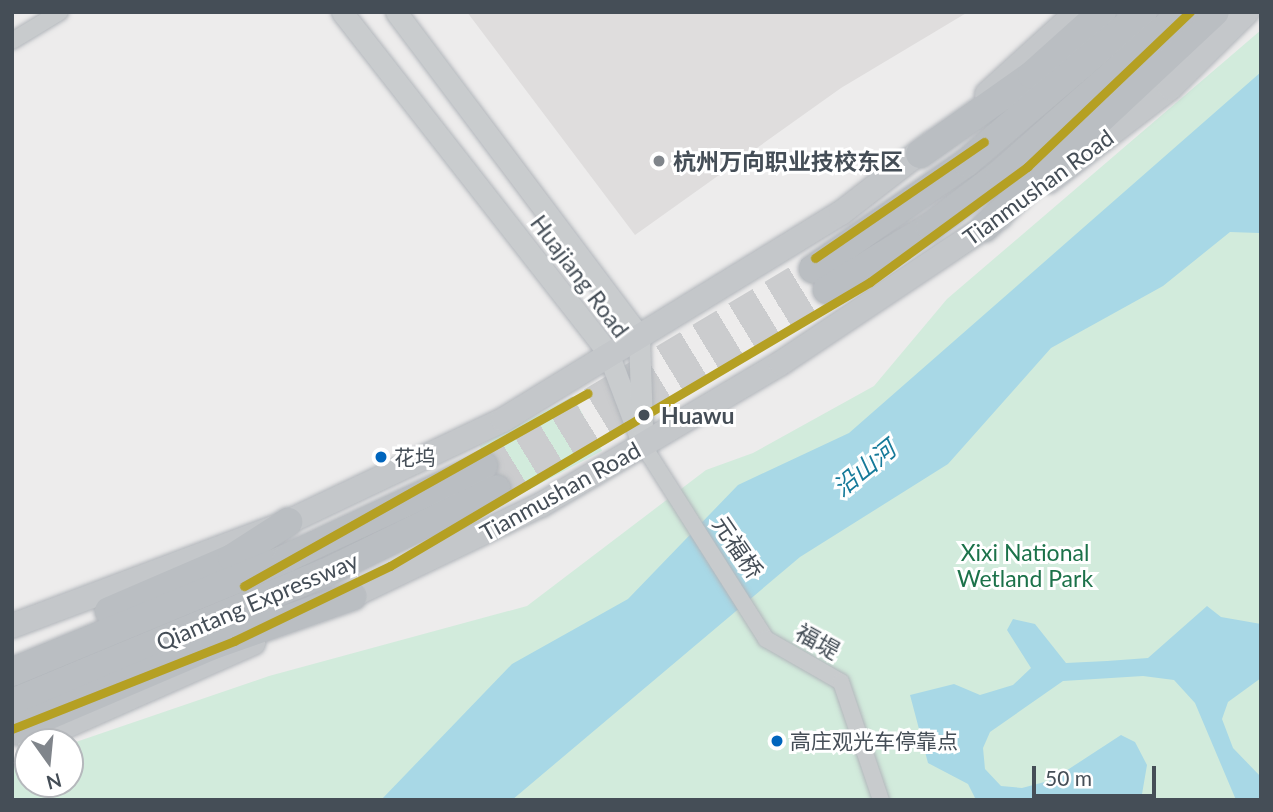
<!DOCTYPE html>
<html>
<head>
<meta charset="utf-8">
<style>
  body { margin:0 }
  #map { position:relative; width:1273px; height:812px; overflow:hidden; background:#edecec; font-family:Lato,"Noto Sans SC",sans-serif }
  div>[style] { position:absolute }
  .education>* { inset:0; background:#dfdddd }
  .green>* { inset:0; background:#d2ebdc; transform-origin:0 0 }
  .water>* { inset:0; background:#a8d8e6 }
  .highway-tunnel>* { height:28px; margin-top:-14px; transform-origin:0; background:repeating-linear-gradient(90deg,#cbccce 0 28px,transparent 0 42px) }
  .roads { filter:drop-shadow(0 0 2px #b2b6bb) drop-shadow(0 0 2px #b2b6bb) }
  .street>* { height:16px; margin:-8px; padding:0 8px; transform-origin:8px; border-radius:8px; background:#c8cbcd }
  .secondary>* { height:21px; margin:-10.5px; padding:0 10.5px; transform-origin:10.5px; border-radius:10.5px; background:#c9ccce }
  .primary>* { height:24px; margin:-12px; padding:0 12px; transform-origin:12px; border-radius:12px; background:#c4c7ca }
  .highway>* { height:28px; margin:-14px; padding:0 14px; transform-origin:14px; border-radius:14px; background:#babec2 }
  .metro-1>* { height:9px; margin:-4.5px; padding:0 4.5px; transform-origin:4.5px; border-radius:4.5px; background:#b5a023 }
  .dots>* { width:19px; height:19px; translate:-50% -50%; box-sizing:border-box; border:4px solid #fff; border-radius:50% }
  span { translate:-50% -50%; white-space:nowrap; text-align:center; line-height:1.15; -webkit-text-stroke:6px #fff; paint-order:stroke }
  .bus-label { font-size:21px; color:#454e57 }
  .left { translate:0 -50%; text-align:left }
  .poi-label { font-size:23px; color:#454e57; font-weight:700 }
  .street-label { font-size:23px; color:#454e57 }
  .stop-label { font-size:23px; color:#454e57; font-weight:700 }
  .park-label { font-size:23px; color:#1c724a }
  .water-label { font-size:24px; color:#167a9a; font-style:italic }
  .frame { position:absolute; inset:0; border:14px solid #454e57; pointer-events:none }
  .north { position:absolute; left:14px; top:728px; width:70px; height:70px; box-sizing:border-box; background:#fff; border:2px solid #b5b8bc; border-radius:50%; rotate:165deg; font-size:19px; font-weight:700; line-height:28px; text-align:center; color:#454e57 }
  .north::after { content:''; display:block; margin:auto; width:24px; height:32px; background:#80858b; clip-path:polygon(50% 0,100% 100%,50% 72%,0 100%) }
  .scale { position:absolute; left:1032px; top:766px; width:124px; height:32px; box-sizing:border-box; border:4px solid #454e57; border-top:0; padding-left:9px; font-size:21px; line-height:24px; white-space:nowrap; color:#454e57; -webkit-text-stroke:5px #fff; paint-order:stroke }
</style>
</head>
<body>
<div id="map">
  <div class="education">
    <i style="clip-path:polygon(467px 12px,968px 12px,841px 88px,635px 235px)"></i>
  </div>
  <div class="green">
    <i style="clip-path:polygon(1261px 30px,1261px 800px,12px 800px,12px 764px,28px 759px,28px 784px,70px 784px,70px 744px,269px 676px,527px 606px,706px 470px,753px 453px,874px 386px,947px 299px)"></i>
    <i style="left:573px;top:396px;width:62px;height:106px;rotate:62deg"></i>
  </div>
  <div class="water">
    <i style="clip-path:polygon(1261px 72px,1259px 233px,1230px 232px,1163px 286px,1051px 348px,948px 464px,800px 557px,512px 800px,381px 800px,512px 664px,628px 599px,738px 485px,849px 433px)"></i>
    <i style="clip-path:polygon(1207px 606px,1221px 617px,1261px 624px,1261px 678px,1228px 702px,1222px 719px,1233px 748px,1261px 777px,1261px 800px,1236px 800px,1195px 703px,1174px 680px,1143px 676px,1063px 681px,990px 732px,983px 748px,985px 769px,1001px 786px,1022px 788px,1052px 780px,1121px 735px,1135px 742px,1147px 765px,1141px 800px,976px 800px,968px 784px,928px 763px,910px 695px,954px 684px,980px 695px,1013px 685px,1031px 668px,1007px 630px,1013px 619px,1035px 624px,1066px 663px,1107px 661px,1148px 658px)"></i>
  </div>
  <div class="highway-tunnel">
    <i style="left:483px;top:466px;width:384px;rotate:-30.8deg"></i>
    <i style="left:497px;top:489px;width:385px;rotate:-31.1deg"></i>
  </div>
  <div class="roads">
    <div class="street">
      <i style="left:12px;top:41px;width:56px;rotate:-31.1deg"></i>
      <i style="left:643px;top:445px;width:230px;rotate:57.6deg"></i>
      <i style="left:766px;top:639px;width:86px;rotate:29.8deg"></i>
      <i style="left:841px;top:682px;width:125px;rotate:71.3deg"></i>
    </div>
    <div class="secondary">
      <i style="left:342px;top:12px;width:432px;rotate:52deg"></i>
      <i style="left:608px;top:353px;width:98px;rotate:69.2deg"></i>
      <i style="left:396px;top:12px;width:405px;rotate:53.1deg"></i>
      <i style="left:639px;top:336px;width:90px;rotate:88.1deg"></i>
    </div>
    <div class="primary">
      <i style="left:987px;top:94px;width:122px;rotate:-42.3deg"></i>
      <i style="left:1049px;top:181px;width:153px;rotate:-37.5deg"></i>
      <i style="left:1170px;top:88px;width:108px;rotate:-44.6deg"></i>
      <i style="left:337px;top:603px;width:226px;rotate:-25.7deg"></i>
      <i style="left:541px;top:505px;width:279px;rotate:-30.6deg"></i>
      <i style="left:781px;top:363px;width:263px;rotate:-33.7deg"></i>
      <i style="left:12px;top:626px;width:295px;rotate:-20.6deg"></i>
      <i style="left:288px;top:522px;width:238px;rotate:-25.4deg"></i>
      <i style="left:503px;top:420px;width:396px;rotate:-31.5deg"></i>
      <i style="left:841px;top:213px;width:116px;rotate:-37.7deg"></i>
      <i style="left:30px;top:742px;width:244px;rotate:-23.9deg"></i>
    </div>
    <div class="highway">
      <i style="left:920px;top:154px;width:137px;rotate:-35.2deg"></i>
      <i style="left:1032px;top:75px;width:94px;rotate:-42deg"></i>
      <i style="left:984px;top:228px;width:316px;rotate:-43.1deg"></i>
      <i style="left:813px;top:269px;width:186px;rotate:-34.7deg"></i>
      <i style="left:966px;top:163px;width:233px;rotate:-40.5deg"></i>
      <i style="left:827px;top:290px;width:121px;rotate:-31.5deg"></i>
      <i style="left:930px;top:227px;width:88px;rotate:-37.1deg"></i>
      <i style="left:1000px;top:174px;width:244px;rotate:-41.5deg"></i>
      <i style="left:109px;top:611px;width:134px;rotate:-23.3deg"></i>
      <i style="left:232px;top:558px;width:67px;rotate:-32.7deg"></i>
      <i style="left:12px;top:672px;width:298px;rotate:-22.5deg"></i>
      <i style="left:287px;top:558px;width:217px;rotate:-25.1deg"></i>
      <i style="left:12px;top:703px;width:339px;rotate:-22.6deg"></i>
      <i style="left:325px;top:573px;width:191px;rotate:-26deg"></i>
      <i style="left:12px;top:731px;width:220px;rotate:-23.1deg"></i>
      <i style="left:214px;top:645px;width:147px;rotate:-19.4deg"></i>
    </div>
  </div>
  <div class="metro-1">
    <i style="left:815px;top:258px;width:205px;rotate:-34.5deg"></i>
    <i style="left:244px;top:586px;width:394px;rotate:-29.3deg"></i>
    <i style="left:12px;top:729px;width:239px;rotate:-21.6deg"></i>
    <i style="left:234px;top:641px;width:173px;rotate:-25.7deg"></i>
    <i style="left:390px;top:566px;width:558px;rotate:-30.61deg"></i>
    <i style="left:870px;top:282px;width:195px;rotate:-36.2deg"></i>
    <i style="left:1027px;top:167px;width:225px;rotate:-43.6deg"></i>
  </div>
  <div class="dots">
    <i style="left:659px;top:161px;background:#80858b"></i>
    <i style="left:644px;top:415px;background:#454e57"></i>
    <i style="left:381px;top:457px;background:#0065bd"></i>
    <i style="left:777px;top:741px;background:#0065bd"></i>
  </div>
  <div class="bus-label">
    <span class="left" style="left:394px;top:457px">花坞</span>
    <span class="left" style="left:790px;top:741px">高庄观光车停靠点</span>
  </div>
  <div class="poi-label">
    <span class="left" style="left:673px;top:161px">杭州万向职业技校东区</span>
  </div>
  <div class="street-label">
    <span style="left:1038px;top:187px;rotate:-36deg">Tianmushan Road</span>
    <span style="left:580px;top:276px;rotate:53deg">Huajiang Road</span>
    <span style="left:560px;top:491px;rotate:-29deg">Tianmushan Road</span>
    <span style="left:738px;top:547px;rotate:56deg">元福桥</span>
    <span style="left:257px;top:601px;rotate:-23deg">Qiantang Expressway</span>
    <span style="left:818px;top:641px;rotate:29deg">福堤</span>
  </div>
  <div class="stop-label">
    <span class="left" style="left:661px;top:415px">Huawu</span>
  </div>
  <div class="park-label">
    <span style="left:1025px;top:565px">Xixi National<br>Wetland Park</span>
  </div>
  <div class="water-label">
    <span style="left:864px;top:468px;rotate:-39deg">沿山河</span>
  </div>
  <div class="frame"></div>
  <div class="north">N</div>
  <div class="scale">50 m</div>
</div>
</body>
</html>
